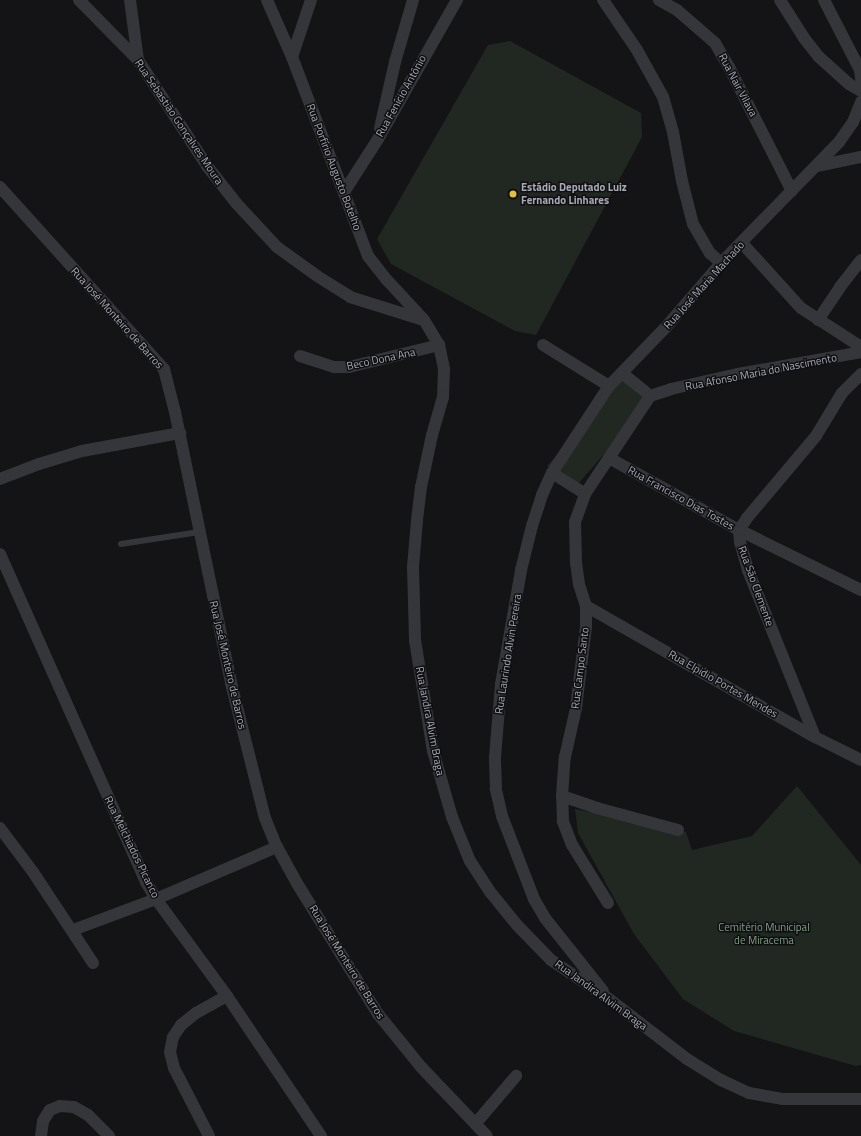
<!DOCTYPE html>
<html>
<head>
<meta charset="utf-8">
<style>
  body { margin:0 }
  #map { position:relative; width:861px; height:1136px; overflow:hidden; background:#141416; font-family:"Titillium Web",sans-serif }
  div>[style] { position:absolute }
  .green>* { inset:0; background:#212822; transform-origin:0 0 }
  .lane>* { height:6px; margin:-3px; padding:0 3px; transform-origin:3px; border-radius:3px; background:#35363a }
  .street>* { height:12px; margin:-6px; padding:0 6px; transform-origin:6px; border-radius:6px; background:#35363a }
  .dots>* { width:11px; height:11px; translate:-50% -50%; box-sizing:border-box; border:2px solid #0f0f11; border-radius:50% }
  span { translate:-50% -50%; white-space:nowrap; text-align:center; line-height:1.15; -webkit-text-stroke:3px #0f0f11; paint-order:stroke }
  .street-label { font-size:11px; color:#a7aab5 }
  .poi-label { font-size:11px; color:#a7aab5; font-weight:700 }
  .left { translate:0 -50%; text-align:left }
  .park-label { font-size:11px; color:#7f9e85 }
</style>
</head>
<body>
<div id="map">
  <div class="green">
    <i style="clip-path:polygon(510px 41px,641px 113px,642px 137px,536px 335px,515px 331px,391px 264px,377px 239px,488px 45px)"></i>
    <i style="left:622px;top:380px;width:35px;height:114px;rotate:41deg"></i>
    <i style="clip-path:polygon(797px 786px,861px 865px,861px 1065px,856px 1066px,734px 1031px,683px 999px,634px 934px,578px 833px,575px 809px,686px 832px,692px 850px,752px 836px)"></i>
  </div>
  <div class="lane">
    <i style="left:121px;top:544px;width:79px;rotate:-8.7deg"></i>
  </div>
  <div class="street">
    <i style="left:79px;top:0;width:84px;rotate:45.5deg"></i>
    <i style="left:138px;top:60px;width:126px;rotate:56.9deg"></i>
    <i style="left:207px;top:166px;width:48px;rotate:51.7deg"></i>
    <i style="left:237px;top:204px;width:59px;rotate:47.1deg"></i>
    <i style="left:277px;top:247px;width:49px;rotate:35.9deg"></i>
    <i style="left:317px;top:276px;width:39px;rotate:32deg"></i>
    <i style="left:350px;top:297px;width:77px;rotate:17.3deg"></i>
    <i style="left:130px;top:0;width:61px;rotate:82.4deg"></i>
    <i style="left:267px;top:0;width:62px;rotate:66.3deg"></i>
    <i style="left:292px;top:57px;width:213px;rotate:69.1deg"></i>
    <i style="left:368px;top:256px;width:31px;rotate:52deg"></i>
    <i style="left:387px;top:280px;width:54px;rotate:47.2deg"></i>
    <i style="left:424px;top:320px;width:29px;rotate:59deg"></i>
    <i style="left:439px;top:345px;width:25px;rotate:78deg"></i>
    <i style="left:444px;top:369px;width:28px;rotate:92deg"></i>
    <i style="left:443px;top:397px;width:40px;rotate:106deg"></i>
    <i style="left:432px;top:435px;width:53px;rotate:101.9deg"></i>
    <i style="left:421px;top:487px;width:34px;rotate:97deg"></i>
    <i style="left:417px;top:521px;width:46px;rotate:95deg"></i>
    <i style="left:413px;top:567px;width:73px;rotate:88.4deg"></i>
    <i style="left:415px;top:640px;width:112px;rotate:80.8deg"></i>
    <i style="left:433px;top:751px;width:69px;rotate:73.9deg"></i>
    <i style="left:452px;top:817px;width:48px;rotate:67.8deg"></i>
    <i style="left:470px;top:861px;width:38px;rotate:57deg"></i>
    <i style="left:491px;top:893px;width:41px;rotate:50.9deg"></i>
    <i style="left:517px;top:925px;width:49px;rotate:45.8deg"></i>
    <i style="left:551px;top:960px;width:70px;rotate:33.9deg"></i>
    <i style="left:609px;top:999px;width:98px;rotate:37.6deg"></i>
    <i style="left:687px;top:1059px;width:40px;rotate:32deg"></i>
    <i style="left:721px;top:1080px;width:31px;rotate:25deg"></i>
    <i style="left:749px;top:1093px;width:35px;rotate:10deg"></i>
    <i style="left:783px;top:1099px;width:78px"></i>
    <i style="left:603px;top:0;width:60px;rotate:55.8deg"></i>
    <i style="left:637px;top:50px;width:54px;rotate:61deg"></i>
    <i style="left:663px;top:97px;width:36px;rotate:74deg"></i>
    <i style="left:673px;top:132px;width:50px;rotate:79.6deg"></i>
    <i style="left:682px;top:181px;width:44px;rotate:75.7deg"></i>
    <i style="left:693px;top:224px;width:34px;rotate:60deg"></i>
    <i style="left:710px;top:253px;width:15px;rotate:42deg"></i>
    <i style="left:659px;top:0;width:21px;rotate:29deg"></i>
    <i style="left:677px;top:10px;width:50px;rotate:41deg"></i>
    <i style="left:715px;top:43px;width:28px;rotate:60deg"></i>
    <i style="left:729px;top:67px;width:139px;rotate:63.1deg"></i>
    <i style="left:780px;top:0;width:45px;rotate:57.7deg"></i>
    <i style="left:804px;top:38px;width:24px;rotate:52deg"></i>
    <i style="left:819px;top:57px;width:40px;rotate:42deg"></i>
    <i style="left:849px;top:84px;width:14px;rotate:30deg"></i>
    <i style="left:824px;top:0;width:79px;rotate:62.8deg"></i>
    <i style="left:860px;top:70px;width:8px;rotate:83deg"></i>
    <i style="left:292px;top:57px;width:60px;rotate:-71.6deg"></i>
    <i style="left:380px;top:128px;width:68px;rotate:-77.2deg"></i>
    <i style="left:395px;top:62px;width:65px;rotate:-73.8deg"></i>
    <i style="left:817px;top:166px;width:45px;rotate:-11.6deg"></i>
    <i style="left:0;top:187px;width:245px;rotate:48deg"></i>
    <i style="left:164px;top:369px;width:44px;rotate:75.7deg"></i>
    <i style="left:175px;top:412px;width:277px;rotate:78.3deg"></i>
    <i style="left:231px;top:683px;width:139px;rotate:75.9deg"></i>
    <i style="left:265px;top:818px;width:31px;rotate:68deg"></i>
    <i style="left:277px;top:847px;width:43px;rotate:61.1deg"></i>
    <i style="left:298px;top:885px;width:152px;rotate:58.2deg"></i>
    <i style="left:378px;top:1014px;width:68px;rotate:50.9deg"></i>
    <i style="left:421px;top:1067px;width:95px;rotate:46.3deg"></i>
    <i style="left:344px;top:192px;width:63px;rotate:-57.3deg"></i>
    <i style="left:378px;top:139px;width:160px;rotate:-60.4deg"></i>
    <i style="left:742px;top:243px;width:88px;rotate:47.8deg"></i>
    <i style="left:801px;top:308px;width:72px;rotate:33deg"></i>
    <i style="left:818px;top:320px;width:40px;rotate:-56deg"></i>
    <i style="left:840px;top:287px;width:34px;rotate:-52deg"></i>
    <i style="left:543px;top:345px;width:78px;rotate:31.8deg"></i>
    <i style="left:300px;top:356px;width:36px;rotate:18deg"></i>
    <i style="left:334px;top:367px;width:15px"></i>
    <i style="left:349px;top:367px;width:93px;rotate:-13.7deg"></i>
    <i style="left:622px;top:373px;width:36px;rotate:39deg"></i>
    <i style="left:650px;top:396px;width:22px;rotate:-18deg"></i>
    <i style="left:671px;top:389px;width:69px;rotate:-12.6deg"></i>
    <i style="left:738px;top:374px;width:125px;rotate:-10.1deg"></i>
    <i style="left:609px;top:458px;width:149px;rotate:29deg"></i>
    <i style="left:739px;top:530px;width:136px;rotate:26.2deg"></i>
    <i style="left:552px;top:473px;width:39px;rotate:32deg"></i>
    <i style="left:0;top:479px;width:42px;rotate:-21deg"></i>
    <i style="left:39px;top:464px;width:45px;rotate:-16.8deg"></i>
    <i style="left:82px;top:451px;width:100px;rotate:-10.4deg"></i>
    <i style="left:0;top:554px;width:359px;rotate:66deg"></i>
    <i style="left:146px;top:882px;width:20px;rotate:60deg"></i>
    <i style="left:156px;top:899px;width:120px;rotate:53.8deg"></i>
    <i style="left:227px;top:996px;width:169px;rotate:56.1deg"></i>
    <i style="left:586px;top:606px;width:264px;rotate:29.8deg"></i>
    <i style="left:815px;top:737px;width:51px;rotate:26.6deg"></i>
    <i style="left:815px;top:737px;width:180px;rotate:-111.9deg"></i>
    <i style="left:748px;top:570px;width:29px;rotate:-106deg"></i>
    <i style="left:740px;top:542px;width:12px;rotate:-95deg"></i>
    <i style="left:739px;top:530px;width:14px;rotate:-56deg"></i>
    <i style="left:747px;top:518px;width:107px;rotate:-49.9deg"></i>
    <i style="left:816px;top:436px;width:50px;rotate:-58.8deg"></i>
    <i style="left:842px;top:393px;width:27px;rotate:-45deg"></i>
    <i style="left:562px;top:796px;width:37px;rotate:19deg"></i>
    <i style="left:597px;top:808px;width:84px;rotate:15.2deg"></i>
    <i style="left:0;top:828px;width:55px;rotate:53.1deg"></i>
    <i style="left:33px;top:872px;width:109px;rotate:56.6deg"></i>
    <i style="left:608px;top:903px;width:68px;rotate:-121.8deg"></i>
    <i style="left:572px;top:845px;width:26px;rotate:-111deg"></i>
    <i style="left:563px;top:821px;width:25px;rotate:-92deg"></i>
    <i style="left:562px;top:796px;width:39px;rotate:-86deg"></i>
    <i style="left:565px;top:757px;width:50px;rotate:-77.3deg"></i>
    <i style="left:576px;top:708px;width:83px;rotate:-83deg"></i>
    <i style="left:586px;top:626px;width:20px;rotate:-90deg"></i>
    <i style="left:586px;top:606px;width:23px;rotate:-108deg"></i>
    <i style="left:579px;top:584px;width:21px;rotate:-98deg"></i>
    <i style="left:576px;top:563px;width:41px;rotate:-91.4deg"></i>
    <i style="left:575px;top:522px;width:30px;rotate:-70deg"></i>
    <i style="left:585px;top:494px;width:118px;rotate:-56.4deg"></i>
    <i style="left:73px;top:930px;width:89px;rotate:-20.5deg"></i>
    <i style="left:156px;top:899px;width:132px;rotate:-23.3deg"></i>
    <i style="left:603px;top:991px;width:93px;rotate:-128.5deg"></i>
    <i style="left:545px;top:918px;width:22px;rotate:-120deg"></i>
    <i style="left:534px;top:899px;width:89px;rotate:-111.1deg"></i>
    <i style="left:502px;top:816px;width:28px;rotate:-103deg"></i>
    <i style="left:496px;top:789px;width:32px;rotate:-92deg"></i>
    <i style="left:495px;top:757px;width:73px;rotate:-85.3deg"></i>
    <i style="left:501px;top:684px;width:116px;rotate:-80deg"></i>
    <i style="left:521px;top:570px;width:45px;rotate:-76deg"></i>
    <i style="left:532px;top:526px;width:33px;rotate:-72deg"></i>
    <i style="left:542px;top:495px;width:24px;rotate:-66deg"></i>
    <i style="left:552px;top:473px;width:104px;rotate:-56.8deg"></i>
    <i style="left:609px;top:386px;width:82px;rotate:-46deg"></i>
    <i style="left:666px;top:327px;width:84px;rotate:-49.3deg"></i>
    <i style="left:721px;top:263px;width:169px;rotate:-45.7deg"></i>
    <i style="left:839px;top:142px;width:24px;rotate:-55deg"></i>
    <i style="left:853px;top:122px;width:22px;rotate:-68deg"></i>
    <i style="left:476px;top:1123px;width:62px;rotate:-49.6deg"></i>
    <i style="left:41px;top:1136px;width:15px;rotate:-82deg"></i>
    <i style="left:43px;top:1121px;width:13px;rotate:-58deg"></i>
    <i style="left:50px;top:1110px;width:11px;rotate:-22deg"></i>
    <i style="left:60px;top:1106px;width:14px;rotate:4deg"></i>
    <i style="left:74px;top:1107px;width:16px;rotate:30deg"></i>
    <i style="left:88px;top:1115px;width:30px;rotate:45deg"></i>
    <i style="left:209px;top:1136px;width:76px;rotate:-117.2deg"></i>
    <i style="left:174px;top:1068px;width:16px;rotate:-104deg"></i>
    <i style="left:170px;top:1052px;width:15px;rotate:-79deg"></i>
    <i style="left:173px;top:1037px;width:14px;rotate:-56deg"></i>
    <i style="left:181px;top:1025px;width:19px;rotate:-39deg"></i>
    <i style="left:196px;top:1013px;width:35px;rotate:-29deg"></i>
  </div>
  <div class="dots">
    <i style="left:513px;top:194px;background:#e2bf3f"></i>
  </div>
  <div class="street-label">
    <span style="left:738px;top:85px;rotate:62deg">Rua Nair Vilava</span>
    <span style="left:401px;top:96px;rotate:-61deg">Rua Fenício Antônio</span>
    <span style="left:179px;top:122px;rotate:56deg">Rua Sebastião Gonçalves Moura</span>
    <span style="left:334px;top:167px;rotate:69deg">Rua Porfírio Augusto Botelho</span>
    <span style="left:704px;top:285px;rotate:-48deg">Rua José Maria Machado</span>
    <span style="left:117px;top:318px;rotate:48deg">Rua José Monteiro de Barros</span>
    <span style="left:381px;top:359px;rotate:-12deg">Beco Dona Ana</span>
    <span style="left:761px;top:372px;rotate:-11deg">Rua Afonso Maria do Nascimento</span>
    <span style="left:681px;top:498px;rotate:29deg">Rua Francisco Dias Tostes</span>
    <span style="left:756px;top:586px;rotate:70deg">Rua São Clemente</span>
    <span style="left:508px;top:654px;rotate:-81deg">Rua Laurindo Alvin Pereira</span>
    <span style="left:228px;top:665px;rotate:77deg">Rua José Monteiro de Barros</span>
    <span style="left:580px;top:668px;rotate:-83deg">Rua Campo Santo</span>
    <span style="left:723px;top:684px;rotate:30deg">Rua Elpidio Portes Mendes</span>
    <span style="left:430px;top:721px;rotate:79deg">Rua Jandira Alvim Braga</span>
    <span style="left:132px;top:847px;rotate:64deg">Rua Melchiados Picanco</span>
    <span style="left:347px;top:962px;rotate:58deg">Rua José Monteiro de Barros</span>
    <span style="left:601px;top:995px;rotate:36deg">Rua Jandira Alvim Braga</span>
  </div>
  <div class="poi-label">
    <span class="left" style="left:521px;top:194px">Estádio Deputado Luiz<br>Fernando Linhares</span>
  </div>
  <div class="park-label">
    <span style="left:764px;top:934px">Cemitério Municipal<br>de Miracema</span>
  </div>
</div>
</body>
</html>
